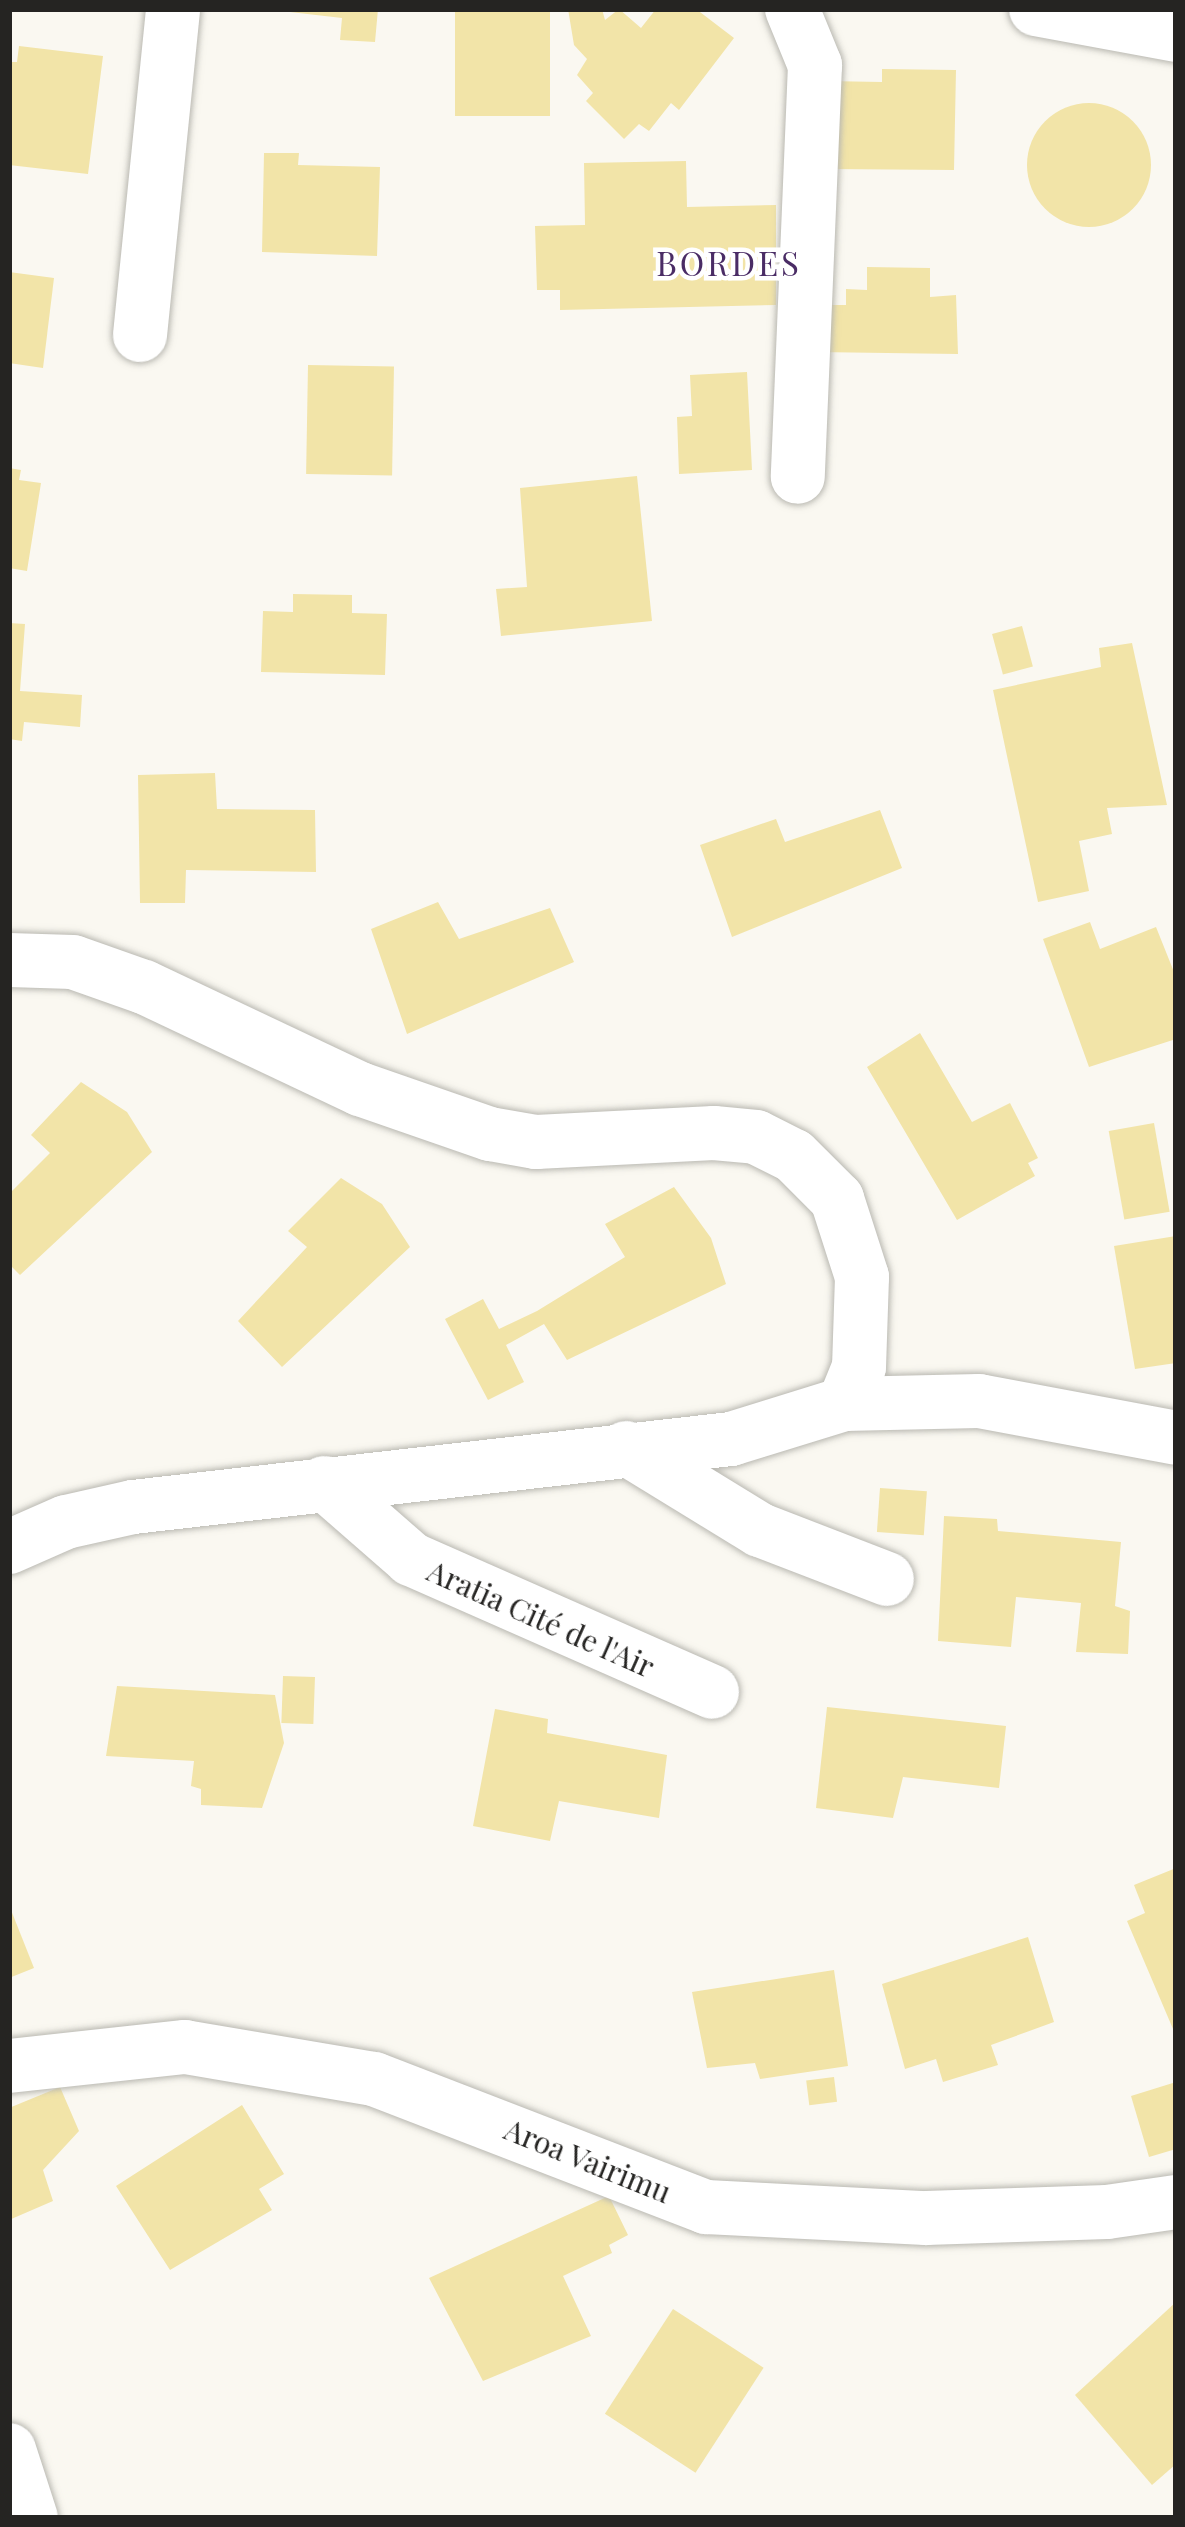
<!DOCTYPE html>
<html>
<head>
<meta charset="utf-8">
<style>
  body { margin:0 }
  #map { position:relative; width:1185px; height:2527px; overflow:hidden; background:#faf8f1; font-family:"Playfair Display",serif }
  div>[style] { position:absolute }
  .building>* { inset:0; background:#f2e4a8; transform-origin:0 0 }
  .round { border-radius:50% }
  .roads { filter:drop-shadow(0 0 3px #bab9b2) drop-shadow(0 0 3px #bab9b2) }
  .minor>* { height:54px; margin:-27px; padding:0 27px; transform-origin:27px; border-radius:27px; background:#fff }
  span { translate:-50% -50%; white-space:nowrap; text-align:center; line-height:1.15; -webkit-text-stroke:9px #fff; paint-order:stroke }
  .street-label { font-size:30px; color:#252422 }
  .neighbourhood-label { font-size:33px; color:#4a2c65; letter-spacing:3px }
  .frame { position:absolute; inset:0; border:12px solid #252422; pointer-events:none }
</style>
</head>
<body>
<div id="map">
  <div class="building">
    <i style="clip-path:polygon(264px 9px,378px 9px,375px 42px,340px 40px,342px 18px)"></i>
    <i style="left:455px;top:9px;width:95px;height:107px"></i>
    <i style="clip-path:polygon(568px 9px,602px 9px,605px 20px,619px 9px,641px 28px,656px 9px,696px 9px,734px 38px,679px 110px,671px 103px,649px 131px,639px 124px,624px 139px,586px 101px,593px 93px,577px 75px,587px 59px,574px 45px)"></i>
    <i style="clip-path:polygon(19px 46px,103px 56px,88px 174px,9px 165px,9px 62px,17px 62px)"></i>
    <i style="clip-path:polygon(882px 69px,956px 70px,954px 170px,826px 169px,826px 81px,882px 82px)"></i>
    <i class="round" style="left:1027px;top:103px;width:124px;height:124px"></i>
    <i style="clip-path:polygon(264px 153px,299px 153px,298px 165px,380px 167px,377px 256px,262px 252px)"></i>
    <i style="clip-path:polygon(686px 161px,687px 207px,776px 205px,776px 305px,560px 310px,560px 290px,537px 290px,535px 226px,585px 225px,584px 163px)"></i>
    <i style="clip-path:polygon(867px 267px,930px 268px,930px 297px,956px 295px,958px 354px,816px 352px,816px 305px,846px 305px,846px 289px,867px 290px)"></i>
    <i style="clip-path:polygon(9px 272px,54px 278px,43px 368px,9px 363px)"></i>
    <i style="left:308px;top:365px;width:86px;height:109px;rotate:1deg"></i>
    <i style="clip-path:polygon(747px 372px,752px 470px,679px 474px,677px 417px,692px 416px,690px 375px)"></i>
    <i style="clip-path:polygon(9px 468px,21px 470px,19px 480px,41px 483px,27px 571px,9px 568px)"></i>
    <i style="clip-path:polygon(637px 476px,652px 621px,501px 636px,496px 589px,527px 587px,520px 488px)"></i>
    <i style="clip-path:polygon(293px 594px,352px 595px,352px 613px,387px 614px,385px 675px,261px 672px,263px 611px,293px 612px)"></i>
    <i style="clip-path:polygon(9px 623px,25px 624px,20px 691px,82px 695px,80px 727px,24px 722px,22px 741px,9px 739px)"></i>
    <i style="left:1022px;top:626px;width:42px;height:31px;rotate:75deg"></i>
    <i style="clip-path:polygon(1132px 643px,1167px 805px,1107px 808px,1112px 834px,1079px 841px,1089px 891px,1038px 902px,993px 690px,1101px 667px,1099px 648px)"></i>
    <i style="clip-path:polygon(215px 773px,217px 809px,315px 810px,316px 872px,186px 870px,185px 903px,140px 903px,138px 775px)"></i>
    <i style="clip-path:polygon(880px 810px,902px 868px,732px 937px,700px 845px,776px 819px,785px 842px)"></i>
    <i style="clip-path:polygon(438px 902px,459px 939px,550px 908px,574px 962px,407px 1034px,371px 929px)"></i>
    <i style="clip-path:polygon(1090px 922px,1100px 949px,1156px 927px,1176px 977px,1176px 1039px,1089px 1067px,1043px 939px)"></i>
    <i style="clip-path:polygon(920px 1033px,972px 1122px,1010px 1103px,1038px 1158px,1028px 1163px,1035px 1176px,957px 1220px,867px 1067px)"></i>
    <i style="clip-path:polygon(81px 1082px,127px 1112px,152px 1152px,20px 1275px,9px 1264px,9px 1194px,50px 1153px,31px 1135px)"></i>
    <i style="left:1154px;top:1123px;width:90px;height:46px;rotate:80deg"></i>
    <i style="clip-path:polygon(341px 1178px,382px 1204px,410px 1247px,282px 1367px,238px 1321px,307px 1247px,288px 1231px)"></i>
    <i style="clip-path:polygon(674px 1187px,711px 1238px,726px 1284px,567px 1360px,544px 1324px,506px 1345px,524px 1382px,488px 1400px,445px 1319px,483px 1299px,499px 1329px,537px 1311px,625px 1257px,605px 1224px)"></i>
    <i style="clip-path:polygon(1176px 1236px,1176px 1363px,1135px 1369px,1114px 1246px)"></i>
    <i style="left:880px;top:1488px;width:47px;height:44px;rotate:4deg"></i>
    <i style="clip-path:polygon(944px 1516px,997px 1519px,998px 1531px,1121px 1542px,1115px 1606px,1130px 1611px,1128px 1654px,1076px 1652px,1081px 1603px,1016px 1597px,1011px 1647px,938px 1641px)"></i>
    <i style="left:283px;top:1676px;width:32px;height:47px;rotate:2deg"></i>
    <i style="clip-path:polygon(117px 1686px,275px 1695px,284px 1743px,262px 1808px,201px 1805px,201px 1789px,191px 1786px,194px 1761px,106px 1756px)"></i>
    <i style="clip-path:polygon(827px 1707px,1006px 1726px,999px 1788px,903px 1777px,893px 1818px,816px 1808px)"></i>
    <i style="clip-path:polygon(495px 1709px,548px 1719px,547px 1733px,667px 1755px,659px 1818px,559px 1801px,550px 1841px,473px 1826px)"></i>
    <i style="clip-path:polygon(1176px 1868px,1176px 2036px,1127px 1921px,1145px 1913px,1134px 1885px)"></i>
    <i style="clip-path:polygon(9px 1905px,34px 1968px,9px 1978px)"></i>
    <i style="clip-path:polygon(1028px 1937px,1054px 2022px,991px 2045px,998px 2065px,943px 2082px,936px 2059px,905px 2069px,882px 1984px)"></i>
    <i style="clip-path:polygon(834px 1970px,848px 2066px,760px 2079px,755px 2063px,707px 2068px,692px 1992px)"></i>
    <i style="left:834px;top:2077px;width:25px;height:28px;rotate:83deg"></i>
    <i style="clip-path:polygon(1176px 2082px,1176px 2149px,1149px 2157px,1131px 2096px)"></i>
    <i style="clip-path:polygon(60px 2087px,79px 2131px,43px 2170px,53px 2201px,9px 2220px,9px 2108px)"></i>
    <i style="clip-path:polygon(242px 2105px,284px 2174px,259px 2189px,272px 2210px,170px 2270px,116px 2186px)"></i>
    <i style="clip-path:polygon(609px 2196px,628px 2235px,609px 2245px,612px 2253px,563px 2276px,591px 2336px,483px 2381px,429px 2278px)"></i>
    <i style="clip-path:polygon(1176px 2302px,1176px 2464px,1152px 2485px,1075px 2395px)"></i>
    <i style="left:673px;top:2309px;width:108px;height:125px;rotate:33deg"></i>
  </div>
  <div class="roads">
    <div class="minor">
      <i style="left:792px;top:9px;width:61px;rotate:67.7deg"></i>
      <i style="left:815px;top:65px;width:412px;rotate:92.4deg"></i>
      <i style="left:1036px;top:9px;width:142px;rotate:10.5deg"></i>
      <i style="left:140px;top:335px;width:328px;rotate:-84.2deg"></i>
      <i style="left:9px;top:960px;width:64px;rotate:1.8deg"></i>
      <i style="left:73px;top:962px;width:75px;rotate:19.4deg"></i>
      <i style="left:144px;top:987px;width:239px;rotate:25.3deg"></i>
      <i style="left:360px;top:1089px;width:138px;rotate:19.1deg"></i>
      <i style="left:490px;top:1134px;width:47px;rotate:9.9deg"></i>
      <i style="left:536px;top:1142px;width:178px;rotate:-2.9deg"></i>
      <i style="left:714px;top:1133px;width:42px;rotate:5.4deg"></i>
      <i style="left:756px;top:1137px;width:42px;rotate:26.6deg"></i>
      <i style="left:794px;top:1156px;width:61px;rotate:45deg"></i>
      <i style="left:837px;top:1199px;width:82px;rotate:72.2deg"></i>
      <i style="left:862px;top:1277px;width:90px;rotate:91.9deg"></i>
      <i style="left:859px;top:1367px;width:40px;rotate:112deg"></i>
      <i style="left:626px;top:1448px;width:157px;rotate:31.5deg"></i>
      <i style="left:760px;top:1530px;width:136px;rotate:21.1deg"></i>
      <i style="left:324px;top:1483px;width:116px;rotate:41.1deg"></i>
      <i style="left:411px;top:1559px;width:329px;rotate:23.8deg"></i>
      <i style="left:9px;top:1547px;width:62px;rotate:-23.7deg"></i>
      <i style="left:66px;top:1522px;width:69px;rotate:-12.6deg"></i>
      <i style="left:133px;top:1507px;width:602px;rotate:-6.49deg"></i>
      <i style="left:731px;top:1439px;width:118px;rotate:-17.2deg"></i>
      <i style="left:844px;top:1404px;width:135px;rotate:-1.3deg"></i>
      <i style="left:979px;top:1401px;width:200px;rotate:10.6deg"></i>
      <i style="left:9px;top:2066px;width:177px;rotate:-6.2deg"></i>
      <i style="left:185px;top:2047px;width:192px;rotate:9.6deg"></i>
      <i style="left:374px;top:2079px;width:356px;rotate:21.1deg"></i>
      <i style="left:706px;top:2207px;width:220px;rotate:2.9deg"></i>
      <i style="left:926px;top:2218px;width:181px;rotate:-1.9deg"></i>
      <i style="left:1107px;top:2212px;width:70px;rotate:-8.2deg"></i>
      <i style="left:9px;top:2450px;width:71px;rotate:72.1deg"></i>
    </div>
  </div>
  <div class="street-label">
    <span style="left:541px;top:1618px;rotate:24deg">Aratia Cité de l'Air</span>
    <span style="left:588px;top:2160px;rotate:22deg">Aroa Vairimu</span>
  </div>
  <div class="neighbourhood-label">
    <span style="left:729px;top:263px">BORDES</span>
  </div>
  <div class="frame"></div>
</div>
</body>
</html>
